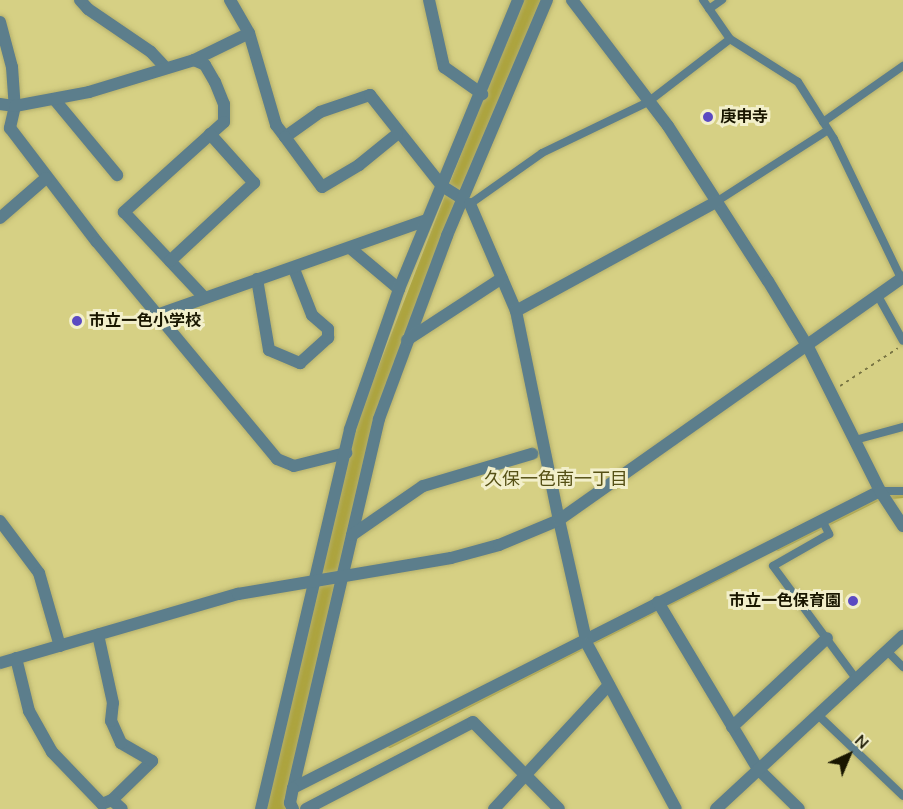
<!DOCTYPE html>
<html>
<head>
<meta charset="utf-8">
<style>
  body { margin:0 }
  #map { position:relative; width:903px; height:809px; overflow:hidden; background:#d6d084; font-family:"Nunito Sans","Noto Sans JP",sans-serif }
  div>[style] { position:absolute }
  .stream>* { height:4px; margin:-2px; padding:0 2px; transform-origin:2px; border-radius:2px; background:#ada43e }
  .river>* { height:22px; margin:-11px; padding:0 11px; transform-origin:11px; border-radius:11px; background:#ada43e }
  .path>* { height:2px; margin-top:-1px; transform-origin:0; background:repeating-linear-gradient(90deg,#787443 0 3px,transparent 0 7.5px) }
  .roads { filter:drop-shadow(0 0 2px #b4af6c) drop-shadow(0 0 2px #b4af6c) }
  .service>* { height:8px; margin:-4px; padding:0 4px; transform-origin:4px; border-radius:4px; background:#5c7e8c }
  .minor>* { height:12px; margin:-6px; padding:0 6px; transform-origin:6px; border-radius:6px; background:#5c7e8c }
  .tertiary>* { height:12px; margin:-6px; padding:0 6px; transform-origin:6px; border-radius:6px; background:#5c7e8c }
  .dots>* { width:16px; height:16px; translate:-50% -50%; box-sizing:border-box; border:3px solid #f2efca; border-radius:50% }
  span { translate:-50% -50%; white-space:nowrap; text-align:center; line-height:1.15; -webkit-text-stroke:6px #f2efca; paint-order:stroke }
  .poi-label { font-size:16px; color:#191600; font-weight:700 }
  .left { translate:0 -50%; text-align:left }
  .right { translate:-100% -50%; text-align:right }
  .neighbourhood-label { font-size:18px; color:#555015 }
  .north { position:absolute; left:819px; top:725px; width:60px; height:60px; -webkit-text-stroke:4px #f2efca; paint-order:stroke; rotate:44deg; font-size:16px; font-weight:700; line-height:24px; text-align:center; color:#191600 }
  .north::after { content:''; display:block; margin:auto; width:21px; height:27px; background:#191600; clip-path:polygon(50% 0,100% 100%,50% 72%,0 100%) }
</style>
</head>
<body>
<div id="map">
  <div class="stream">
    <i style="left:778px;top:549px;width:114px;rotate:-26.6deg"></i>
    <i style="left:880px;top:498px;width:23px;rotate:-5deg"></i>
    <i style="left:390px;top:746px;width:388px;rotate:-27deg"></i>
    <i style="left:277px;top:803px;width:11px;rotate:-27deg"></i>
  </div>
  <div class="river">
    <i style="left:276px;top:809px;width:398px;rotate:-76.5deg"></i>
    <i style="left:369px;top:422px;width:453px;rotate:-68.8deg"></i>
  </div>
  <div class="path">
    <i style="left:840px;top:386px;width:69px;rotate:-33.2deg"></i>
  </div>
  <div class="roads">
    <div class="service">
      <i style="left:703px;top:0;width:47px;rotate:55.3deg"></i>
      <i style="left:730px;top:39px;width:80px;rotate:32.3deg"></i>
      <i style="left:798px;top:82px;width:67px;rotate:57.7deg"></i>
      <i style="left:834px;top:139px;width:154px;rotate:64.3deg"></i>
      <i style="left:709px;top:9px;width:16px;rotate:-35deg"></i>
      <i style="left:823px;top:122px;width:98px;rotate:-35deg"></i>
      <i style="left:466px;top:202px;width:4px;rotate:27deg"></i>
      <i style="left:470px;top:204px;width:88px;rotate:-35.3deg"></i>
      <i style="left:542px;top:153px;width:118px;rotate:-25.7deg"></i>
      <i style="left:648px;top:102px;width:103px;rotate:-37.5deg"></i>
      <i style="left:716px;top:202px;width:133px;rotate:-32.7deg"></i>
      <i style="left:878px;top:296px;width:51px;rotate:60.9deg"></i>
      <i style="left:855px;top:440px;width:50px;rotate:-15.2deg"></i>
      <i style="left:880px;top:491px;width:23px"></i>
      <i style="left:822px;top:520px;width:16px;rotate:63deg"></i>
      <i style="left:829px;top:534px;width:64px;rotate:150.3deg"></i>
      <i style="left:773px;top:566px;width:142px;rotate:53.6deg"></i>
      <i style="left:887px;top:651px;width:23px;rotate:45deg"></i>
      <i style="left:818px;top:715px;width:117px;rotate:43.6deg"></i>
    </div>
    <div class="minor">
      <i style="left:80px;top:0;width:12px;rotate:48deg"></i>
      <i style="left:88px;top:9px;width:76px;rotate:34.3deg"></i>
      <i style="left:151px;top:52px;width:22px;rotate:47deg"></i>
      <i style="left:230px;top:0;width:38px;rotate:60deg"></i>
      <i style="left:249px;top:33px;width:96px;rotate:73.6deg"></i>
      <i style="left:276px;top:125px;width:15px;rotate:53deg"></i>
      <i style="left:285px;top:137px;width:43px;rotate:-35.5deg"></i>
      <i style="left:320px;top:112px;width:53px;rotate:-18.8deg"></i>
      <i style="left:370px;top:95px;width:116px;rotate:51.6deg"></i>
      <i style="left:442px;top:186px;width:25px;rotate:32deg"></i>
      <i style="left:429px;top:0;width:69px;rotate:77.4deg"></i>
      <i style="left:444px;top:67px;width:47px;rotate:35.4deg"></i>
      <i style="left:547px;top:0;width:256px;rotate:113deg"></i>
      <i style="left:447px;top:236px;width:195px;rotate:110.4deg"></i>
      <i style="left:379px;top:419px;width:379px;rotate:103.1deg"></i>
      <i style="left:293px;top:788px;width:658px;rotate:-26.84deg"></i>
      <i style="left:572px;top:0;width:158px;rotate:52.7deg"></i>
      <i style="left:668px;top:126px;width:184px;rotate:57.2deg"></i>
      <i style="left:768px;top:281px;width:77px;rotate:58.8deg"></i>
      <i style="left:808px;top:347px;width:161px;rotate:63.4deg"></i>
      <i style="left:880px;top:491px;width:42px;rotate:56.7deg"></i>
      <i style="left:0;top:22px;width:47px;rotate:75.1deg"></i>
      <i style="left:12px;top:67px;width:39px;rotate:86deg"></i>
      <i style="left:15px;top:106px;width:23px;rotate:103deg"></i>
      <i style="left:10px;top:128px;width:143px;rotate:52.7deg"></i>
      <i style="left:97px;top:242px;width:282px;rotate:50.3deg"></i>
      <i style="left:277px;top:459px;width:18px;rotate:22deg"></i>
      <i style="left:294px;top:466px;width:54px;rotate:-14deg"></i>
      <i style="left:194px;top:60px;width:12px;rotate:24deg"></i>
      <i style="left:205px;top:65px;width:20px;rotate:60deg"></i>
      <i style="left:215px;top:82px;width:24px;rotate:68deg"></i>
      <i style="left:224px;top:104px;width:18px;rotate:90deg"></i>
      <i style="left:224px;top:122px;width:135px;rotate:138deg"></i>
      <i style="left:124px;top:212px;width:115px;rotate:46.8deg"></i>
      <i style="left:54px;top:99px;width:99px;rotate:50.3deg"></i>
      <i style="left:0;top:104px;width:15px;rotate:8deg"></i>
      <i style="left:15px;top:106px;width:75px;rotate:-10.7deg"></i>
      <i style="left:89px;top:92px;width:110px;rotate:-16.9deg"></i>
      <i style="left:194px;top:60px;width:61px;rotate:-26.1deg"></i>
      <i style="left:285px;top:137px;width:62px;rotate:53.5deg"></i>
      <i style="left:322px;top:187px;width:43px;rotate:-30.7deg"></i>
      <i style="left:359px;top:165px;width:49px;rotate:-39.2deg"></i>
      <i style="left:470px;top:204px;width:116px;rotate:66.7deg"></i>
      <i style="left:516px;top:311px;width:213px;rotate:78.4deg"></i>
      <i style="left:0;top:218px;width:61px;rotate:-41deg"></i>
      <i style="left:350px;top:248px;width:64px;rotate:39.9deg"></i>
      <i style="left:170px;top:261px;width:115px;rotate:-42.9deg"></i>
      <i style="left:254px;top:183px;width:66px;rotate:-131.9deg"></i>
      <i style="left:257px;top:279px;width:72px;rotate:80.4deg"></i>
      <i style="left:269px;top:350px;width:34px;rotate:23deg"></i>
      <i style="left:300px;top:363px;width:38px;rotate:-42deg"></i>
      <i style="left:328px;top:338px;width:9px;rotate:-90deg"></i>
      <i style="left:328px;top:329px;width:21px;rotate:-139deg"></i>
      <i style="left:312px;top:315px;width:49px;rotate:-111.4deg"></i>
      <i style="left:516px;top:311px;width:228px;rotate:-28.6deg"></i>
      <i style="left:157px;top:315px;width:286px;rotate:-19.4deg"></i>
      <i style="left:407px;top:340px;width:113px;rotate:-33.1deg"></i>
      <i style="left:0;top:521px;width:65px;rotate:53.1deg"></i>
      <i style="left:39px;top:573px;width:76px;rotate:74deg"></i>
      <i style="left:352px;top:535px;width:86px;rotate:-34.6deg"></i>
      <i style="left:423px;top:486px;width:114px;rotate:-16.4deg"></i>
      <i style="left:658px;top:602px;width:195px;rotate:59.1deg"></i>
      <i style="left:758px;top:769px;width:57px;rotate:44.3deg"></i>
      <i style="left:16px;top:658px;width:55px;rotate:76.2deg"></i>
      <i style="left:29px;top:711px;width:47px;rotate:60.7deg"></i>
      <i style="left:52px;top:752px;width:72px;rotate:46.1deg"></i>
      <i style="left:102px;top:804px;width:11px;rotate:-22deg"></i>
      <i style="left:112px;top:800px;width:56px;rotate:-44.3deg"></i>
      <i style="left:152px;top:761px;width:36px;rotate:-150deg"></i>
      <i style="left:121px;top:743px;width:24px;rotate:-114deg"></i>
      <i style="left:111px;top:721px;width:18px;rotate:-84deg"></i>
      <i style="left:113px;top:703px;width:70px;rotate:-102.4deg"></i>
      <i style="left:732px;top:727px;width:130px;rotate:-43.1deg"></i>
      <i style="left:112px;top:800px;width:13px;rotate:42deg"></i>
      <i style="left:261px;top:809px;width:390px;rotate:-76.8deg"></i>
      <i style="left:350px;top:429px;width:148px;rotate:-70.7deg"></i>
      <i style="left:399px;top:289px;width:313px;rotate:-67.6deg"></i>
      <i style="left:293px;top:809px;width:7px;rotate:-117deg"></i>
      <i style="left:290px;top:803px;width:15px;rotate:-79deg"></i>
      <i style="left:306px;top:809px;width:188px;rotate:-27.5deg"></i>
      <i style="left:473px;top:722px;width:122px;rotate:45.3deg"></i>
      <i style="left:494px;top:809px;width:169px;rotate:-47.2deg"></i>
      <i style="left:716px;top:809px;width:255px;rotate:-42.8deg"></i>
    </div>
    <div class="tertiary">
      <i style="left:559px;top:520px;width:127px;rotate:77.3deg"></i>
      <i style="left:587px;top:644px;width:187px;rotate:61.7deg"></i>
      <i style="left:0;top:663px;width:248px;rotate:-16.2deg"></i>
      <i style="left:238px;top:594px;width:216px;rotate:-9.6deg"></i>
      <i style="left:451px;top:558px;width:50px;rotate:-15.2deg"></i>
      <i style="left:499px;top:545px;width:65px;rotate:-22.6deg"></i>
      <i style="left:559px;top:520px;width:421px;rotate:-35.2deg"></i>
    </div>
  </div>
  <div class="dots">
    <i style="left:708px;top:117px;background:#5b4ac2"></i>
    <i style="left:77px;top:321px;background:#5b4ac2"></i>
    <i style="left:853px;top:601px;background:#5b4ac2"></i>
  </div>
  <div class="poi-label">
    <span class="left" style="left:720px;top:117px">庚申寺</span>
    <span class="left" style="left:89px;top:321px">市立一色小学校</span>
    <span class="right" style="left:841px;top:601px">市立一色保育園</span>
  </div>
  <div class="neighbourhood-label">
    <span style="left:556px;top:479px">久保一色南一丁目</span>
  </div>
  <div class="north">N</div>
</div>
</body>
</html>
